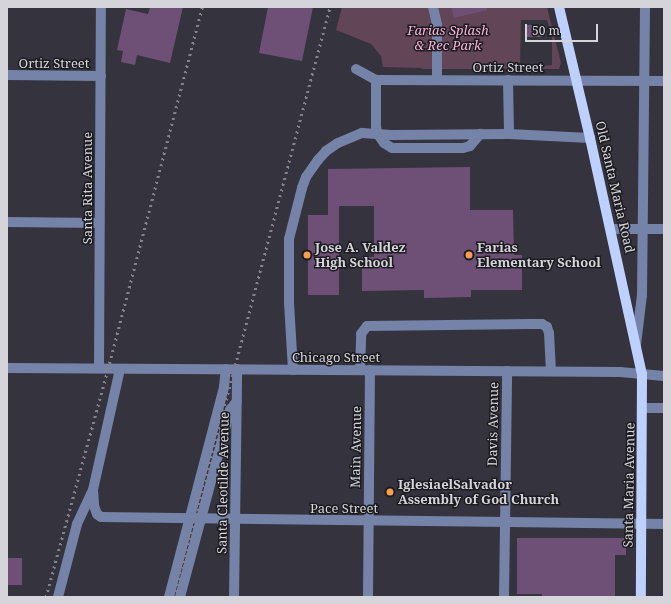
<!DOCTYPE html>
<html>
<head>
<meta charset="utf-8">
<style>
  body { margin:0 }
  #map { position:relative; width:671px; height:604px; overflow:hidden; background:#35333d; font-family:"Noto Serif",serif }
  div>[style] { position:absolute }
  .green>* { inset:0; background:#624556 }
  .building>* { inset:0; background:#6e5077; transform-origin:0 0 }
  .minor>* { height:10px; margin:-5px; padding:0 5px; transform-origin:5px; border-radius:5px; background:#7483a7 }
  .major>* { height:10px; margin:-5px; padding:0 5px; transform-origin:5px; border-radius:5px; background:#bed1fe }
  .rail>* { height:3px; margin-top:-1.5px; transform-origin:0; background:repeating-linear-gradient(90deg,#84828b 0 2px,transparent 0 6px) }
  .dots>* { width:11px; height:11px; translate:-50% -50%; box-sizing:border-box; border:2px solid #1c1c20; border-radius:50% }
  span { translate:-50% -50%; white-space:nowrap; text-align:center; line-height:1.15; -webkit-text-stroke:3px #1c1c20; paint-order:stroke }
  .park-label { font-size:13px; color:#fbb2dc; font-style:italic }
  .street-label { font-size:13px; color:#d5d4db }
  .poi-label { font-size:13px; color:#d5d4db; font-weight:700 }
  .left { translate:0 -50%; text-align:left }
  .frame { position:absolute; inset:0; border:8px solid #d5d4db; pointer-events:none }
  .scale { position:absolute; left:525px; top:24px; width:73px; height:18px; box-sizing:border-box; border:2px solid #d5d4db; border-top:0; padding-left:5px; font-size:12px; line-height:14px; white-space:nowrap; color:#d5d4db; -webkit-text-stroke:3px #1c1c20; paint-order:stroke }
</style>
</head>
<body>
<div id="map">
  <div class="green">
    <i style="clip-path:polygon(342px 7px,547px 7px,561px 63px,559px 69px,542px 69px,541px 66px,552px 65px,552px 38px,547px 20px,521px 20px,520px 66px,530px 66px,530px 69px,422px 69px,421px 68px,383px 67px,381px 56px,371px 44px,336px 30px)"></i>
  </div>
  <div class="building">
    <i style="clip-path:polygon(150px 7px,183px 7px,170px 63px,137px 55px,135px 65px,121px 62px,123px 51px,117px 50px,126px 9px,148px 14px)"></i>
    <i style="clip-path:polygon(268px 7px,313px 7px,302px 61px,259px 53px)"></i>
    <i style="clip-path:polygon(451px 7px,487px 7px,487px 10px,454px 18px)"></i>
    <i style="left:526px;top:25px;width:16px;height:12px"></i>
    <i style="clip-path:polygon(470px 167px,470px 210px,513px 210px,514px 255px,522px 255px,522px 290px,471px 290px,471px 297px,424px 298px,424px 290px,362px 291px,362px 257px,374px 257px,374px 206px,339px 206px,339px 295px,308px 295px,308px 215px,328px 215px,328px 169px)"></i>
    <i style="clip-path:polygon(517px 538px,626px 538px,626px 555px,615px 555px,615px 597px,542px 597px,542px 594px,517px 594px)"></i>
    <i style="left:7px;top:558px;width:15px;height:27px"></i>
  </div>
  <div class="minor">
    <i style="left:433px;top:7px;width:18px;rotate:77deg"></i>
    <i style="left:437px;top:25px;width:55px;rotate:90deg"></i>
    <i style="left:356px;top:69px;width:23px;rotate:29deg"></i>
    <i style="left:376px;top:80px;width:288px;rotate:0.2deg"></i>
    <i style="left:7px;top:75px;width:94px;rotate:0.6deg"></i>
    <i style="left:376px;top:80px;width:46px;rotate:90deg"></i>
    <i style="left:376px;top:126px;width:7px;rotate:82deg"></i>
    <i style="left:377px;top:133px;width:12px;rotate:55deg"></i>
    <i style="left:384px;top:143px;width:9px;rotate:32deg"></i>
    <i style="left:392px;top:148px;width:71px"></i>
    <i style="left:463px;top:148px;width:7px;rotate:-16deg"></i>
    <i style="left:470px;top:146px;width:16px;rotate:-50deg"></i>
    <i style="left:508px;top:80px;width:54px;rotate:88.9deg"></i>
    <i style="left:7px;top:222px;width:92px;rotate:0.6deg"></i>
    <i style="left:611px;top:229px;width:53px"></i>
    <i style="left:636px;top:345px;width:50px;rotate:-83.2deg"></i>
    <i style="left:642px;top:295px;width:288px;rotate:-89.4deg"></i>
    <i style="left:7px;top:368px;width:613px;rotate:0.37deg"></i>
    <i style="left:620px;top:372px;width:44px;rotate:5.2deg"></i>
    <i style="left:99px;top:368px;width:361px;rotate:-89.7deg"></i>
    <i style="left:120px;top:369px;width:124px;rotate:102.6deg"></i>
    <i style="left:93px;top:490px;width:16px;rotate:86deg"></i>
    <i style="left:94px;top:506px;width:9px;rotate:69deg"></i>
    <i style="left:97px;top:514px;width:5px;rotate:37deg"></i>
    <i style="left:101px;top:517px;width:563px;rotate:0.71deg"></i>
    <i style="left:293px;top:370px;width:67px;rotate:-93.4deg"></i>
    <i style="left:289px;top:303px;width:64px;rotate:-90deg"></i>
    <i style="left:289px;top:239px;width:53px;rotate:-75.7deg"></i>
    <i style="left:302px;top:188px;width:12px;rotate:-70deg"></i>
    <i style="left:306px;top:177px;width:21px;rotate:-55deg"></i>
    <i style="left:318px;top:160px;width:12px;rotate:-48deg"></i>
    <i style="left:326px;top:151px;width:14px;rotate:-34deg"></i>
    <i style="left:338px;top:143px;width:26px;rotate:-23deg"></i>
    <i style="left:362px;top:133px;width:29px;rotate:4deg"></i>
    <i style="left:391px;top:135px;width:118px;rotate:-0.5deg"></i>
    <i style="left:509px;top:134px;width:81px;rotate:2.8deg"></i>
    <i style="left:360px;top:370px;width:36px;rotate:-88deg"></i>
    <i style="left:361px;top:334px;width:10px;rotate:-53deg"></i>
    <i style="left:367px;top:326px;width:164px;rotate:-0.7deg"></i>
    <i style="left:531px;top:324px;width:11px"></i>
    <i style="left:542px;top:324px;width:6px;rotate:31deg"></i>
    <i style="left:547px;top:327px;width:6px;rotate:72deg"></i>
    <i style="left:549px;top:333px;width:38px;rotate:87deg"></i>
    <i style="left:642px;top:408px;width:22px"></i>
    <i style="left:58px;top:597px;width:75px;rotate:-75.4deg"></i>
    <i style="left:77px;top:524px;width:35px;rotate:-65deg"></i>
    <i style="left:169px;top:597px;width:217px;rotate:-75.3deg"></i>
    <i style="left:224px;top:387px;width:18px;rotate:-84deg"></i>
    <i style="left:180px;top:597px;width:194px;rotate:-75deg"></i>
    <i style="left:230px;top:410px;width:11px;rotate:-52deg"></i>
    <i style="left:234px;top:597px;width:228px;rotate:-89.2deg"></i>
    <i style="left:368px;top:597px;width:227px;rotate:-89.5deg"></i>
    <i style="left:504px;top:597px;width:226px;rotate:-89.2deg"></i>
  </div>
  <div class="major">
    <i style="left:559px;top:7px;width:135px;rotate:76.7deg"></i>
    <i style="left:590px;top:138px;width:242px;rotate:77.6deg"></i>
    <i style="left:642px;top:374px;width:223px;rotate:90.3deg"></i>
  </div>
  <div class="rail">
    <i style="left:46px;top:597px;width:236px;rotate:-74.8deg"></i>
    <i style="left:108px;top:369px;width:374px;rotate:-75.4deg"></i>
    <i style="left:174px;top:597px;width:610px;rotate:-75.19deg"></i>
  </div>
  <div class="dots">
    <i style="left:307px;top:255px;background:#fa9f4e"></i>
    <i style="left:469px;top:255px;background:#fa9f4e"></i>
    <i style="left:390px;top:492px;background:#fa9f4e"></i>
  </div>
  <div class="park-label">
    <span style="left:448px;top:38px">Farias Splash<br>&amp; Rec Park</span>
  </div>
  <div class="street-label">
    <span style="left:54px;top:63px">Ortiz Street</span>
    <span style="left:508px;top:67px">Ortiz Street</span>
    <span style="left:615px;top:187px;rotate:77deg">Old Santa Maria Road</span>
    <span style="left:87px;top:188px;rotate:-90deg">Santa Rita Avenue</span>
    <span style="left:336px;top:357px">Chicago Street</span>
    <span style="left:493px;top:424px;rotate:-89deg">Davis Avenue</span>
    <span style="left:356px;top:447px;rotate:-89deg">Main Avenue</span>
    <span style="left:223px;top:483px;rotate:-89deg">Santa Cleotilde Avenue</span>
    <span style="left:629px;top:485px;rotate:-89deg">Santa Maria Avenue</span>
    <span style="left:344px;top:508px">Pace Street</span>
  </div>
  <div class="poi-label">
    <span class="left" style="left:315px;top:255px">Jose A. Valdez<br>High School</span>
    <span class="left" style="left:477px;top:255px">Farias<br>Elementary School</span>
    <span class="left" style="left:398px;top:492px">IglesiaelSalvador<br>Assembly of God Church</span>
  </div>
  <div class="frame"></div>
  <div class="scale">50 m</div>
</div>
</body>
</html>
